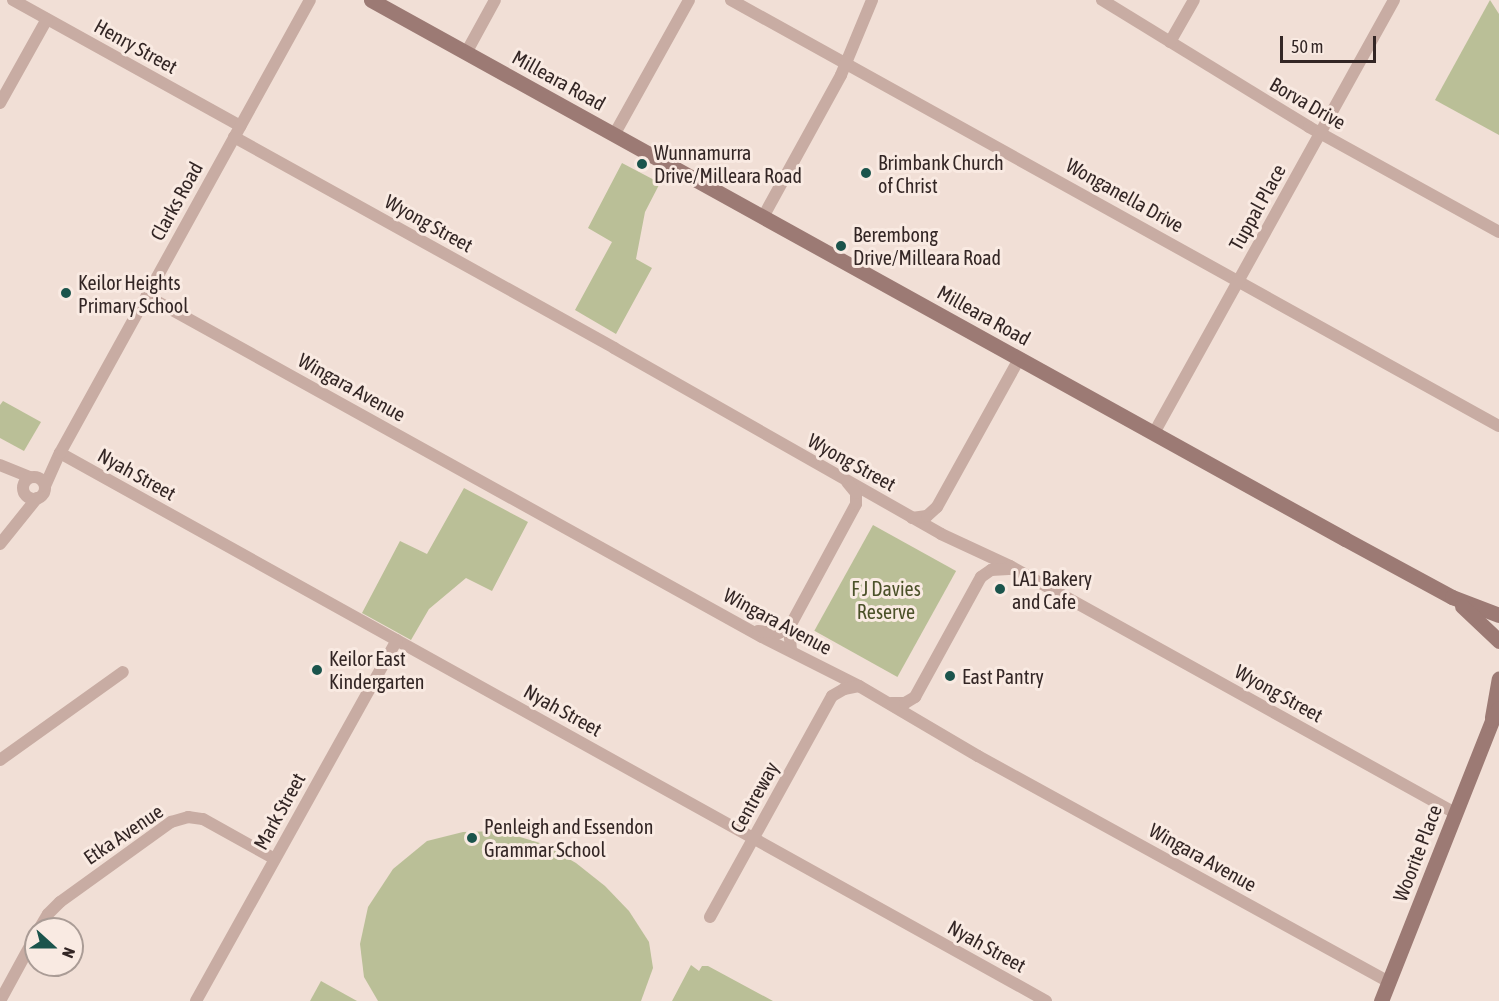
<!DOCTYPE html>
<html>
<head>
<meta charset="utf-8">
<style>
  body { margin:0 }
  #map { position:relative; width:1499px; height:1001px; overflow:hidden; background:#f1dfd6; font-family:"Asap Condensed",sans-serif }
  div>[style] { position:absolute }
  .green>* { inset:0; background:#babf97; transform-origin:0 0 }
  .minor>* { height:12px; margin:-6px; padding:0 6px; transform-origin:6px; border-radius:6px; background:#c8aca3 }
  .minor>.ring { margin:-6px; padding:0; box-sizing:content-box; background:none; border:12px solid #c8aca3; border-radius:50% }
  .secondary>* { height:15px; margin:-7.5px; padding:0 7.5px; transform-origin:7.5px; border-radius:7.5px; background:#9c7a74 }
  .dots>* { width:16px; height:16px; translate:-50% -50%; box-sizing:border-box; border:3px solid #f9eae2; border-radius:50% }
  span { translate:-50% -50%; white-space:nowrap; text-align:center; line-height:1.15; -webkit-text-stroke:6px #f9eae2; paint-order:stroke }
  .street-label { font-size:20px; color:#332625 }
  .poi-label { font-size:20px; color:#332625 }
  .left { translate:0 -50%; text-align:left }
  .park-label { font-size:20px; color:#4b5129 }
  .north { position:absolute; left:24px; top:917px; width:60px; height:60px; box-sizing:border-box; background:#f9eae2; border:2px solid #aa9c96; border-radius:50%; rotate:111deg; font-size:16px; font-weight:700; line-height:24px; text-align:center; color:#332625 }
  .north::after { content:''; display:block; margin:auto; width:21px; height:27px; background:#1b544c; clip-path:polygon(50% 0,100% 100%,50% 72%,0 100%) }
  .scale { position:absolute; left:1280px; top:36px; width:96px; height:27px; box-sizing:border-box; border:3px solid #332625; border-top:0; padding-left:8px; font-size:18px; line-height:21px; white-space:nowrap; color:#332625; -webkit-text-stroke:4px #f9eae2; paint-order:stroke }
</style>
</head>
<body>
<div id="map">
  <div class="green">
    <i style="clip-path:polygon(1490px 0,1499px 14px,1499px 135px,1435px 100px)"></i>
    <i style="clip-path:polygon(622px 163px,660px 183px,645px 212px,636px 259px,652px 268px,616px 334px,575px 310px,612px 242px,588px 228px)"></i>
    <i style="clip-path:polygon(3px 401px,41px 422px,24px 451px,0 438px,0 405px)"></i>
    <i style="clip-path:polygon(464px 488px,528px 522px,492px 591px,466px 578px,429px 609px,411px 640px,362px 613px,400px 541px,427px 554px)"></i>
    <i style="left:873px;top:525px;width:95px;height:121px;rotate:29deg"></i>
    <i style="clip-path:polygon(501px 831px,543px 844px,576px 863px,605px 886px,629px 911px,649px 942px,653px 968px,641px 1001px,378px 1001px,364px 977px,360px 944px,368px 907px,393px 869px,427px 841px,463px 832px)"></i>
    <i style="clip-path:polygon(691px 965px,699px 971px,702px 966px,708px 966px,773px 1001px,672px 1001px)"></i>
    <i style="clip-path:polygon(321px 981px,357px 1001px,310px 1001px)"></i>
  </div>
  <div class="minor">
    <i style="left:13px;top:0;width:260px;rotate:29deg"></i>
    <i style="left:731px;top:0;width:878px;rotate:29.02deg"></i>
    <i style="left:1102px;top:0;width:243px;rotate:31.5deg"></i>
    <i style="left:1309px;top:127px;width:217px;rotate:28.9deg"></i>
    <i style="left:1170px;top:42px;width:48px;rotate:-60.3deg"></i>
    <i style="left:466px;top:53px;width:60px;rotate:-61.3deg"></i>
    <i style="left:0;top:103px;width:96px;rotate:-60.8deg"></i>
    <i style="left:614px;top:135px;width:154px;rotate:-60.9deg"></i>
    <i style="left:234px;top:137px;width:435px;rotate:29deg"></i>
    <i style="left:614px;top:348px;width:376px;rotate:29.6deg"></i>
    <i style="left:941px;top:534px;width:76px;rotate:24.9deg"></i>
    <i style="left:1010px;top:566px;width:509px;rotate:29.03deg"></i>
    <i style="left:763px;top:217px;width:162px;rotate:-61.2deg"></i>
    <i style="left:841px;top:75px;width:81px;rotate:-67.5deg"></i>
    <i style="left:147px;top:296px;width:703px;rotate:29.01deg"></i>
    <i style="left:762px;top:637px;width:109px;rotate:26.8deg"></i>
    <i style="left:859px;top:686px;width:138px;rotate:30.5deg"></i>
    <i style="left:978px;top:756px;width:469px;rotate:28.8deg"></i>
    <i style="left:1154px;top:433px;width:495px;rotate:-61deg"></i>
    <i style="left:60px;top:453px;width:1128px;rotate:29.06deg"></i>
    <i style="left:0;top:465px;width:32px;rotate:22deg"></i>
    <i class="ring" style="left:23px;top:477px;width:10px;height:10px"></i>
    <i style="left:45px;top:486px;width:36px;rotate:-66deg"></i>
    <i style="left:60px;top:453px;width:517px;rotate:-61.11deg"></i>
    <i style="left:912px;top:518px;width:15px;rotate:-8deg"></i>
    <i style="left:927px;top:516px;width:13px;rotate:-42deg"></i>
    <i style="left:937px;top:507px;width:169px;rotate:-61deg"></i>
    <i style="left:0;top:544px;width:59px;rotate:-51.2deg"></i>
    <i style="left:758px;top:631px;width:21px;rotate:5deg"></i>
    <i style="left:779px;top:633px;width:11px;rotate:-27deg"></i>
    <i style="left:791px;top:650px;width:22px;rotate:-95deg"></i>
    <i style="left:789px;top:628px;width:141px;rotate:-61.6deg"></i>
    <i style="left:856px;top:504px;width:11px;rotate:-90deg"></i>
    <i style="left:856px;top:493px;width:14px;rotate:-129deg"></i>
    <i style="left:891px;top:703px;width:14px"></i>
    <i style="left:905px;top:703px;width:12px;rotate:-31deg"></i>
    <i style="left:915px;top:697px;width:137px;rotate:-61.2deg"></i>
    <i style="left:981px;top:577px;width:12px;rotate:-35deg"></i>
    <i style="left:991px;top:570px;width:22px;rotate:-3deg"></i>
    <i style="left:0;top:760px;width:151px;rotate:-35.6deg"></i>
    <i style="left:710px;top:917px;width:252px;rotate:-61.1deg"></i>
    <i style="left:832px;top:696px;width:14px;rotate:-30deg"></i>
    <i style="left:844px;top:689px;width:15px;rotate:-11deg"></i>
    <i style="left:39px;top:929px;width:17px;rotate:-59deg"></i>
    <i style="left:48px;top:914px;width:17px;rotate:-45deg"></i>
    <i style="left:60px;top:902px;width:137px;rotate:-35.8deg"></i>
    <i style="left:171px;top:822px;width:18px;rotate:-16deg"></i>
    <i style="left:188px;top:817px;width:15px;rotate:8deg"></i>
    <i style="left:203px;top:819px;width:82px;rotate:29.1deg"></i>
    <i style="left:0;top:1001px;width:75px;rotate:-61.4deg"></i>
    <i style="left:196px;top:1001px;width:413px;rotate:-60.9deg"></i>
  </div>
  <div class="secondary">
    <i style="left:371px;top:0;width:1113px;rotate:28.96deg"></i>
    <i style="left:1345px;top:539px;width:122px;rotate:28.5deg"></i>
    <i style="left:1452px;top:597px;width:50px;rotate:21deg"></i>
    <i style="left:1462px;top:606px;width:51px;rotate:43.4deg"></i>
    <i style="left:1492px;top:717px;width:39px;rotate:-80deg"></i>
    <i style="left:1381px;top:1001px;width:302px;rotate:-68.4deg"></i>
    <i style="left:1492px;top:720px;width:14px;rotate:-60deg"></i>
  </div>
  <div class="dots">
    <i style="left:642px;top:164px;background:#1b544c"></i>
    <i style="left:866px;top:173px;background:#1b544c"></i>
    <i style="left:841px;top:246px;background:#1b544c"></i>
    <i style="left:66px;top:293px;background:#1b544c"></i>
    <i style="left:1000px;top:589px;background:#1b544c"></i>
    <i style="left:317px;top:670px;background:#1b544c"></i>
    <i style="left:950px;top:676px;background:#1b544c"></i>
    <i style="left:472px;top:838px;background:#1b544c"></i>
  </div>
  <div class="street-label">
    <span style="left:136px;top:46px;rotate:29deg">Henry Street</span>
    <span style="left:559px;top:80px;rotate:29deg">Milleara Road</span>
    <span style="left:1308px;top:103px;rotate:30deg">Borva Drive</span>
    <span style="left:1125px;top:195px;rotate:29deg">Wonganella Drive</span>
    <span style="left:176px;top:201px;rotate:-61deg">Clarks Road</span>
    <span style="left:1257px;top:207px;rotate:-61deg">Tuppal Place</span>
    <span style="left:429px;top:223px;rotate:29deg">Wyong Street</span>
    <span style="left:984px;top:315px;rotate:29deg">Milleara Road</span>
    <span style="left:352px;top:387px;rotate:29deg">Wingara Avenue</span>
    <span style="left:852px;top:462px;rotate:29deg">Wyong Street</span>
    <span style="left:137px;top:474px;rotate:29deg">Nyah Street</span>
    <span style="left:778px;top:621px;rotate:28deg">Wingara Avenue</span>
    <span style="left:1279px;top:693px;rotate:29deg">Wyong Street</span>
    <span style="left:563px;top:710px;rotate:29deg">Nyah Street</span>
    <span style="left:754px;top:797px;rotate:-61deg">Centreway</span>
    <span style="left:279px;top:811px;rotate:-61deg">Mark Street</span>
    <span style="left:123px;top:834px;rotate:-34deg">Etka Avenue</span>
    <span style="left:1417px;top:853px;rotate:-69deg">Woorite Place</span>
    <span style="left:1203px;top:857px;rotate:29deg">Wingara Avenue</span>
    <span style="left:987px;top:946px;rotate:29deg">Nyah Street</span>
  </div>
  <div class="poi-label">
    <span class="left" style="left:654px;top:164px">Wunnamurra<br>Drive/Milleara Road</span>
    <span class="left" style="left:878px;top:174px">Brimbank Church<br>of Christ</span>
    <span class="left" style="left:853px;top:246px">Berembong<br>Drive/Milleara Road</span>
    <span class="left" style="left:78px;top:294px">Keilor Heights<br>Primary School</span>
    <span class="left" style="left:1012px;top:590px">LA1 Bakery<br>and Cafe</span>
    <span class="left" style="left:329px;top:670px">Keilor East<br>Kindergarten</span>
    <span class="left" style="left:962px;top:676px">East Pantry</span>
    <span class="left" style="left:484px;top:838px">Penleigh and Essendon<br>Grammar School</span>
  </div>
  <div class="park-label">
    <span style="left:886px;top:600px">F J Davies<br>Reserve</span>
  </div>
  <div class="north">N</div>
  <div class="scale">50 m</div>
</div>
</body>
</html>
